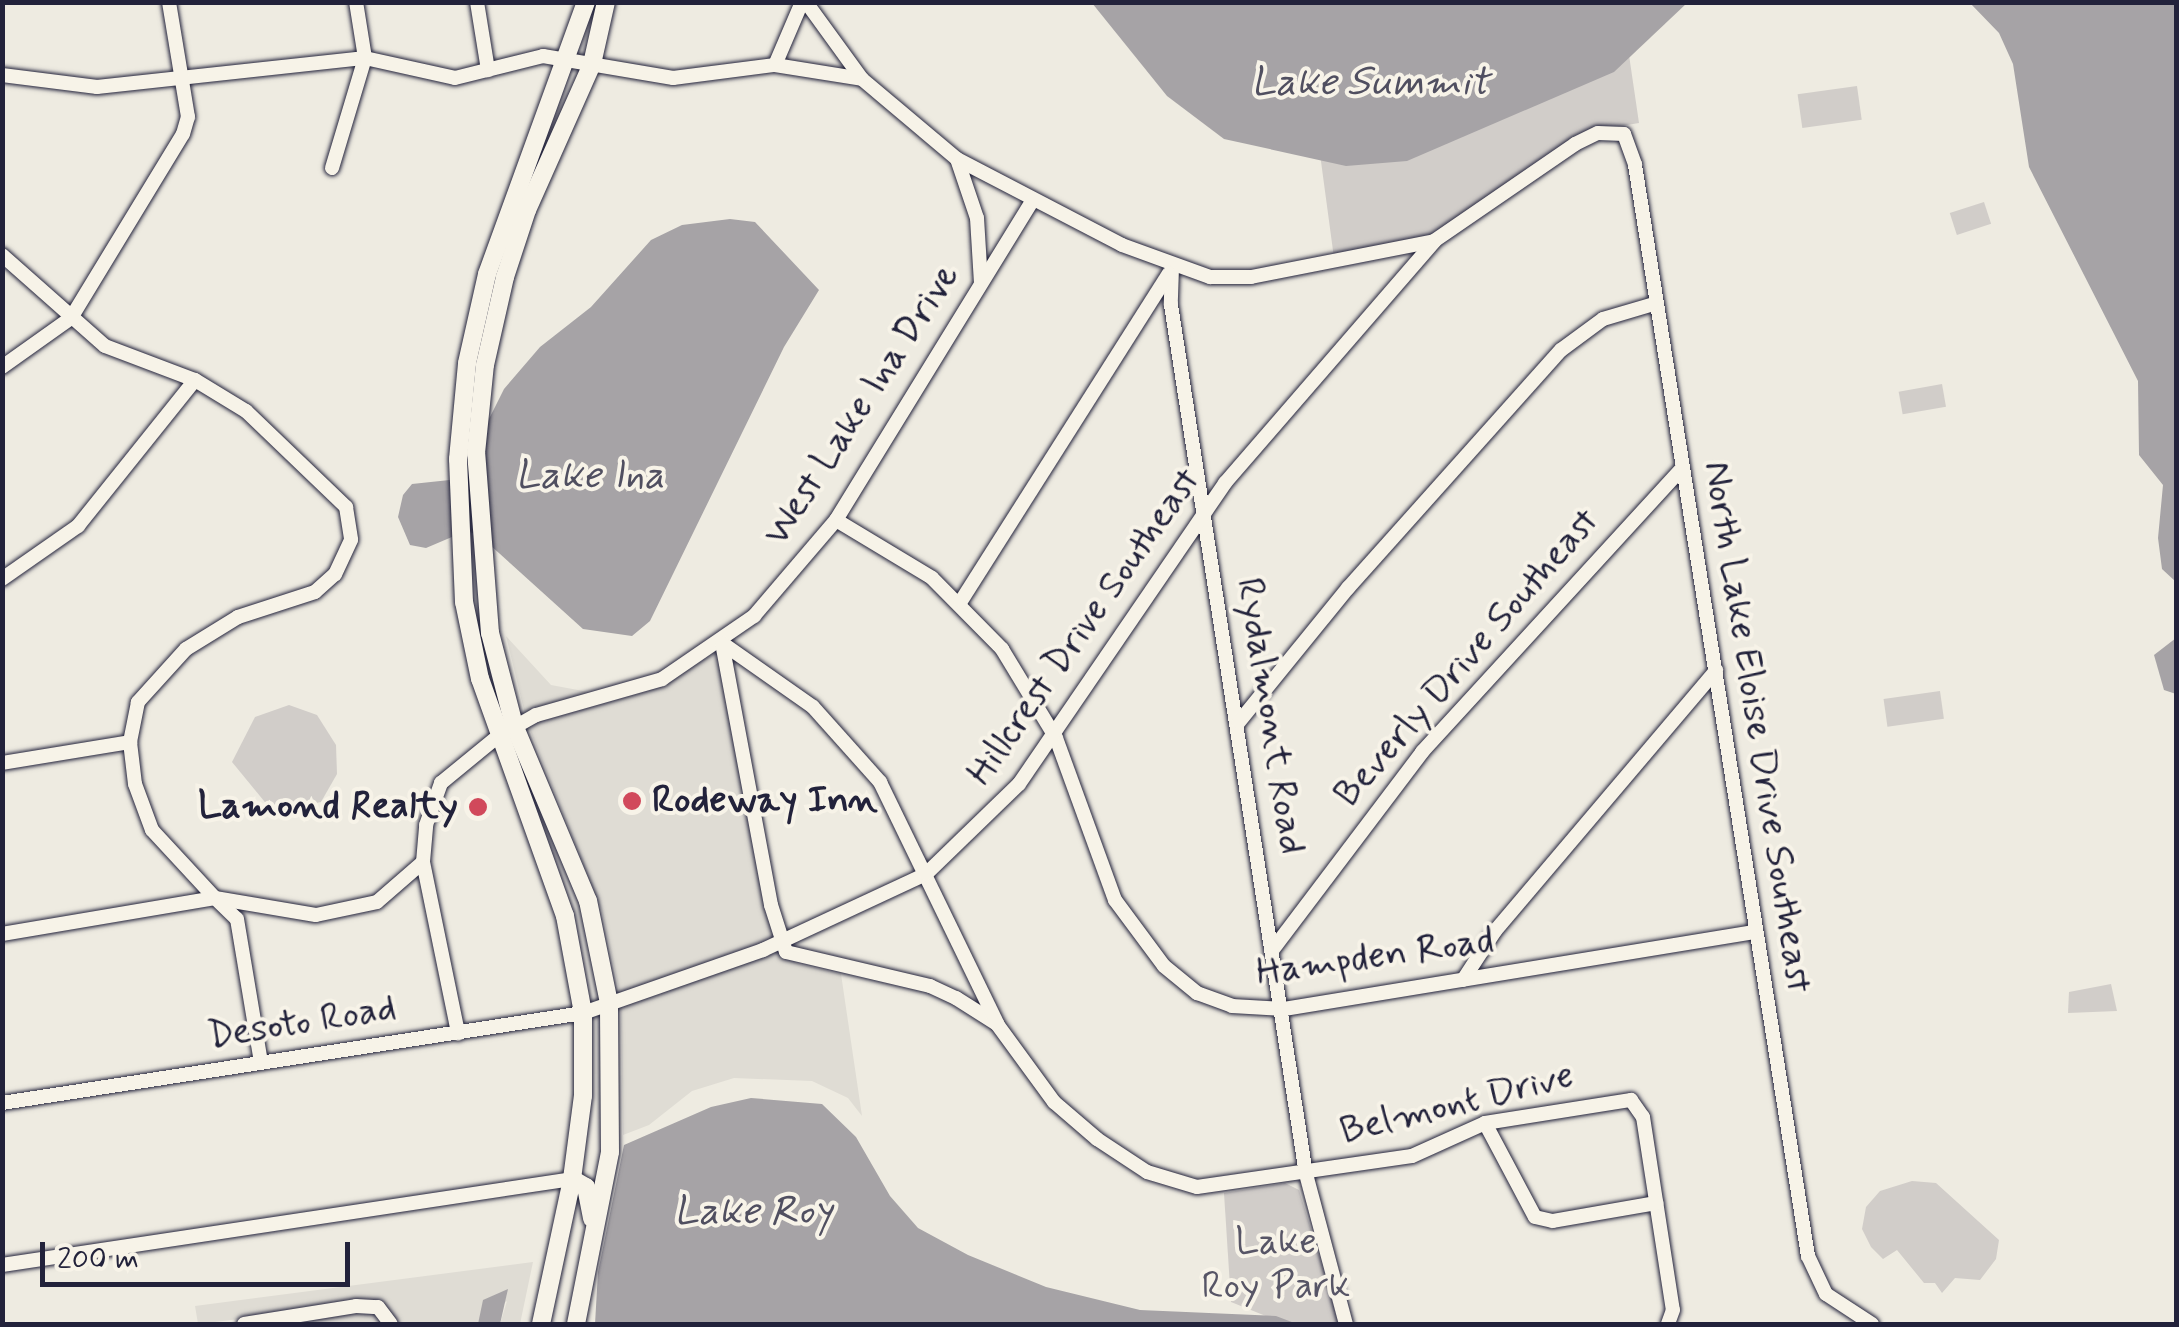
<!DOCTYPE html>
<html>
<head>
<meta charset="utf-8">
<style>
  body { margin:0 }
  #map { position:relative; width:2179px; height:1327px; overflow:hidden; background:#eeebe1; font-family:Mynerve,sans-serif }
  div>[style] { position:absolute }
  .built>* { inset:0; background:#dfdcd4 }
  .green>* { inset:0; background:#d1cdc9; transform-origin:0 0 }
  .water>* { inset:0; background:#a6a3a6 }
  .roads { filter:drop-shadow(0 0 2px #22223b) drop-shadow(0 0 2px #22223b) }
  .minor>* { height:14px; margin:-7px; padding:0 7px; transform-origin:7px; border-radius:7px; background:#f7f3e8 }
  .major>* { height:18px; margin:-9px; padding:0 9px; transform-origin:9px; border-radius:9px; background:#f7f3e8 }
  .dots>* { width:28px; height:28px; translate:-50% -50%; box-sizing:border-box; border:5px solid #f7f3e8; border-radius:50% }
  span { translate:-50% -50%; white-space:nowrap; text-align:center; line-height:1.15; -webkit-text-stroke:8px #f7f3e8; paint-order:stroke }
  .street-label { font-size:38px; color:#22223b }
  .poi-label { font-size:38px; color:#22223b; font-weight:700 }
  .left { translate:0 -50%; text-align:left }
  .right { translate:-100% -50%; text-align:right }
  .park-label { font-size:38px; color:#575566 }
  .water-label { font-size:40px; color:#504f60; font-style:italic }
  .frame { position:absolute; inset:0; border:5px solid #22223b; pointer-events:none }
  .scale { position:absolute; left:40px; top:1242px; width:310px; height:45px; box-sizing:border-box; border:5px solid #22223b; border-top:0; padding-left:12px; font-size:30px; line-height:35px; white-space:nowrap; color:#22223b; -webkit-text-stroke:8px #f7f3e8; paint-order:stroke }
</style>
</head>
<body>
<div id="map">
  <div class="built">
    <i style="clip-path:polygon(506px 636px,551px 685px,594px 693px,525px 714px)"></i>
    <i style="clip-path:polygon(718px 652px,773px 939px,620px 994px,602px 911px,528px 725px,649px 691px)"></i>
    <i style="clip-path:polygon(778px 949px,798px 964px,841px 974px,862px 1116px,848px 1098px,812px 1081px,734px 1078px,692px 1091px,649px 1125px,623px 1135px,621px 1005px)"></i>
    <i style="clip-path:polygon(533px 1262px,520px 1324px,500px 1324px,507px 1301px,478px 1324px,397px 1324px,382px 1302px,198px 1324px,195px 1306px)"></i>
    <i style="clip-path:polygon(357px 1311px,376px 1312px,384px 1324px,272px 1324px)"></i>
  </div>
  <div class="green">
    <i style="clip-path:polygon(1629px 55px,1639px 123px,1597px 130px,1427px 239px,1334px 258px,1320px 154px)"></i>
    <i style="left:1857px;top:86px;width:34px;height:60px;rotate:82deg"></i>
    <i style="left:1984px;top:202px;width:23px;height:36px;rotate:72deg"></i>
    <i style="left:1942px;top:384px;width:23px;height:44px;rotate:80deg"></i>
    <i style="left:1940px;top:691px;width:28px;height:57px;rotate:82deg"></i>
    <i style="clip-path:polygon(289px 705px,317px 715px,336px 745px,337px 774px,321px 802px,273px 812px,232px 762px,255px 717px)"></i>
    <i style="clip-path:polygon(2111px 984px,2117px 1011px,2068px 1013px,2069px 992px)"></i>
    <i style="clip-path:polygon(1912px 1181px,1936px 1183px,1999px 1240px,1996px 1259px,1980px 1280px,1955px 1278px,1942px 1293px,1935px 1283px,1924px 1283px,1897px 1250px,1883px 1259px,1871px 1247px,1862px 1229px,1866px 1207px,1880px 1191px)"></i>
    <i style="clip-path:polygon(1285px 1183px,1299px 1190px,1340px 1324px,1286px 1324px,1231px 1302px,1224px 1193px)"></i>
  </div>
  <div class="water">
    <i style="clip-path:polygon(1092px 3px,1687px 3px,1614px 72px,1407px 161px,1346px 166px,1224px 139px,1167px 96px)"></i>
    <i style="clip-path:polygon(1970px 3px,2176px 3px,2176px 582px,2162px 569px,2158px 538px,2163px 485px,2139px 455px,2138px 381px,2029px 167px,2013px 64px,1999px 33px)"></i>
    <i style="clip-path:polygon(730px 219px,755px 222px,819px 290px,784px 347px,650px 621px,632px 636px,583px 629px,479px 535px,466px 531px,426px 548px,410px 545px,398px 517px,403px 495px,412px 484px,459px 479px,504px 389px,540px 347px,591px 307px,651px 240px,682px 225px)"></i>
    <i style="clip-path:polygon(2176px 638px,2176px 694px,2164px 690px,2154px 655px)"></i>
    <i style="clip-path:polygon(751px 1098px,822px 1104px,856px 1137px,890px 1196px,918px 1228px,968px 1255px,1046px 1287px,1140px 1310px,1276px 1316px,1297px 1324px,595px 1324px,598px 1272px,624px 1145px,711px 1107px)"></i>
    <i style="clip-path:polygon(508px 1289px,500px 1324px,478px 1324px,483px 1300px)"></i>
  </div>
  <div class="roads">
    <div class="minor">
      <i style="left:477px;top:2px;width:69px;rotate:80.8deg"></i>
      <i style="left:806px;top:2px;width:95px;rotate:54deg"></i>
      <i style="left:862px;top:79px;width:124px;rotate:40.1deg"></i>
      <i style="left:957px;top:159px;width:186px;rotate:27.5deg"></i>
      <i style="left:1122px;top:245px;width:94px;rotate:20deg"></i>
      <i style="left:1210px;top:277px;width:41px"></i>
      <i style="left:1251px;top:277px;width:187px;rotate:-11.1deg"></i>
      <i style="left:1434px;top:241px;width:171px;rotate:-34.5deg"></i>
      <i style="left:1575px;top:144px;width:25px;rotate:-26deg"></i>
      <i style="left:1598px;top:133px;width:26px;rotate:2deg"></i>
      <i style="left:1624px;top:134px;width:33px;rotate:70deg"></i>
      <i style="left:1635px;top:165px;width:1105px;rotate:80.99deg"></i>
      <i style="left:1808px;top:1256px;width:42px;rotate:64.7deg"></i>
      <i style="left:1826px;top:1294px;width:55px;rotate:33.1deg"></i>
      <i style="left:775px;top:65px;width:69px;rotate:-66.8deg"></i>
      <i style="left:2px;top:75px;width:96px;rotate:7.2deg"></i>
      <i style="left:97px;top:87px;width:270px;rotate:-6.2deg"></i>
      <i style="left:365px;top:58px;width:92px;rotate:12.5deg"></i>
      <i style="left:455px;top:78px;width:91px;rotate:-14deg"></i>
      <i style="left:543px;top:56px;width:132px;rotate:9.6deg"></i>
      <i style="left:673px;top:78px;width:103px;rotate:-7.3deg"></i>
      <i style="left:775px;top:65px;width:88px;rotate:9.1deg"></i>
      <i style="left:957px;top:159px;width:62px;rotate:71.3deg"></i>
      <i style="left:977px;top:218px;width:65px;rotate:86.5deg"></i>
      <i style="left:332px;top:168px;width:115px;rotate:-73.3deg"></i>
      <i style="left:365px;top:58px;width:57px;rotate:-99.1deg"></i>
      <i style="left:2px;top:255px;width:137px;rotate:41.5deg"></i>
      <i style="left:105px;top:346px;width:96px;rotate:20.7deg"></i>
      <i style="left:195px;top:380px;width:60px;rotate:31.3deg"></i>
      <i style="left:246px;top:411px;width:139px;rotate:43.8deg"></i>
      <i style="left:346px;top:507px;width:33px;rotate:81deg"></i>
      <i style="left:351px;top:540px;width:38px;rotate:115deg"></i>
      <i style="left:335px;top:574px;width:27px;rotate:138deg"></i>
      <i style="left:315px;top:592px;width:81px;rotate:162deg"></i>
      <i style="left:238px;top:617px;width:61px;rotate:148.4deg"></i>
      <i style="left:186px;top:649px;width:72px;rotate:132.2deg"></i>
      <i style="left:138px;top:702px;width:41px;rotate:101.3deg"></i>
      <i style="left:130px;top:742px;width:42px;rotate:83.2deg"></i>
      <i style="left:135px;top:784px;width:49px;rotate:69.7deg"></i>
      <i style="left:152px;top:830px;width:93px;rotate:47.2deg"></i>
      <i style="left:215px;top:898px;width:102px;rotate:9.6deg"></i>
      <i style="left:316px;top:915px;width:62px;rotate:-12deg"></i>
      <i style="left:377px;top:902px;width:61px;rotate:-41deg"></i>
      <i style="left:423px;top:862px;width:37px;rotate:-85deg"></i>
      <i style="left:426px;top:825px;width:45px;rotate:-70.3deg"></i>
      <i style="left:441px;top:783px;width:72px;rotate:-39.4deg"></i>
      <i style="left:497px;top:737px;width:45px;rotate:-29.4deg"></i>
      <i style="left:536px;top:715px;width:131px;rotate:-15.9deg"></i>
      <i style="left:662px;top:679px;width:112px;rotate:-34.4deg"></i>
      <i style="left:754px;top:616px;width:126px;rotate:-49.5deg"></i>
      <i style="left:836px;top:520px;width:374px;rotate:-58.4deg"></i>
      <i style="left:1172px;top:268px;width:37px;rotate:92deg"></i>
      <i style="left:1171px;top:305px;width:879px;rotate:81.17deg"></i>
      <i style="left:1306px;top:1174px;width:155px;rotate:75.1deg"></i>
      <i style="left:2px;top:367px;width:85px;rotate:-35.4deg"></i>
      <i style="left:71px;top:318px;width:215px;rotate:-58.7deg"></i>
      <i style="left:183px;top:134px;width:18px;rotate:-74deg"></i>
      <i style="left:188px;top:117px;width:117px;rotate:-99.4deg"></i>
      <i style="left:836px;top:520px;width:112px;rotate:31.1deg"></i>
      <i style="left:932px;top:578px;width:100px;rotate:45.4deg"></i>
      <i style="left:1002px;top:649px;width:104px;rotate:58.8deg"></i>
      <i style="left:1056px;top:738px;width:172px;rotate:70deg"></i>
      <i style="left:1115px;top:900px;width:82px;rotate:53.4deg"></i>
      <i style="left:1164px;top:966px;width:43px;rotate:39.3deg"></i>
      <i style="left:1197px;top:993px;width:37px;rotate:20deg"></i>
      <i style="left:1232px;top:1006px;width:52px;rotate:3.3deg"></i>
      <i style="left:1284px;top:1009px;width:478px;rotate:-9.3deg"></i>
      <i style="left:2px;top:579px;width:93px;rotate:-34.9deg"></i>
      <i style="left:78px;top:526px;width:187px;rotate:-51.3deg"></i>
      <i style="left:961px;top:601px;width:388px;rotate:-57.6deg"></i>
      <i style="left:722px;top:643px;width:267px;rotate:79.4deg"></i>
      <i style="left:771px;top:905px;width:49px;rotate:72.3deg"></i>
      <i style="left:786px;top:952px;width:148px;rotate:13.3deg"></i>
      <i style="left:930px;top:986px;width:29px;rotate:25deg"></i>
      <i style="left:956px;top:998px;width:49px;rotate:32.4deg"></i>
      <i style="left:997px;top:1024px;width:97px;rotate:53.8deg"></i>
      <i style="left:1054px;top:1102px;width:57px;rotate:40.7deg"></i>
      <i style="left:1097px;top:1139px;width:60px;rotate:33.4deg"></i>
      <i style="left:1147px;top:1172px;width:52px;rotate:16.7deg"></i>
      <i style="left:1197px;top:1187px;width:217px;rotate:-8.2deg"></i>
      <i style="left:1412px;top:1156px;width:80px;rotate:-24.3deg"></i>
      <i style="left:1485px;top:1123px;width:148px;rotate:-9deg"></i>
      <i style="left:1631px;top:1100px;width:21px;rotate:55deg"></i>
      <i style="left:1643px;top:1117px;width:195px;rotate:81.2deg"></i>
      <i style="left:1673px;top:1310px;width:15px;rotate:110deg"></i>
      <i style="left:722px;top:643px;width:111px;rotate:35.1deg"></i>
      <i style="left:813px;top:707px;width:101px;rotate:48.2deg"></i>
      <i style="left:880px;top:782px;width:268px;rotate:64.1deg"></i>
      <i style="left:1239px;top:722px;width:173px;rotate:-50.9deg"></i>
      <i style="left:1348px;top:588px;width:319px;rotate:-48.2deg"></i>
      <i style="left:1561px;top:350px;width:52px;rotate:-36.4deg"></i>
      <i style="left:1603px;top:319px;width:56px;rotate:-16.5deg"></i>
      <i style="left:2px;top:763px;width:130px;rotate:-9.3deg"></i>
      <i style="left:423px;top:862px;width:175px;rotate:78.4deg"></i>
      <i style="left:2px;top:934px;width:216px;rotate:-9.6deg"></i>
      <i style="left:215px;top:898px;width:30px;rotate:44deg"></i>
      <i style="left:237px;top:919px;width:145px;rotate:80.5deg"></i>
      <i style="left:1274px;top:948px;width:246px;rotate:-52.9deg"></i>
      <i style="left:1422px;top:752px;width:386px;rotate:-47.5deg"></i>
      <i style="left:1463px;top:980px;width:59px;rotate:-56.9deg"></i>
      <i style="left:1495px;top:931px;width:342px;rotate:-49.7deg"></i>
      <i style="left:2px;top:1103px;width:588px;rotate:-8.81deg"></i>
      <i style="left:583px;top:1013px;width:191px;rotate:-19.3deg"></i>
      <i style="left:763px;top:950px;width:180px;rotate:-25deg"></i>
      <i style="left:926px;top:874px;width:129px;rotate:-44.1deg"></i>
      <i style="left:1019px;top:784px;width:365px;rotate:-55.6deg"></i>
      <i style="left:1225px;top:483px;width:319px;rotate:-49.1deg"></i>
      <i style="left:1485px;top:1123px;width:106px;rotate:62deg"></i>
      <i style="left:1535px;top:1217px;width:18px;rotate:13deg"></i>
      <i style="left:1553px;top:1221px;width:105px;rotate:-9.9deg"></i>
      <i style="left:2px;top:1265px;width:576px;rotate:-8.58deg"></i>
      <i style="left:244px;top:1324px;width:113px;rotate:-9.1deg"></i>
      <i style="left:356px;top:1306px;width:22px;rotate:3deg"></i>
      <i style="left:378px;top:1307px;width:21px;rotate:53deg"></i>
    </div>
    <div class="major">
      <i style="left:572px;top:1179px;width:16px;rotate:30deg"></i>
      <i style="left:586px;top:1187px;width:32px;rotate:79deg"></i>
      <i style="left:541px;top:1324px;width:148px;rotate:-77.9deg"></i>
      <i style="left:572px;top:1179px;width:84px;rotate:-82.5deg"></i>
      <i style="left:583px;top:1096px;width:83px;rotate:-90deg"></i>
      <i style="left:583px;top:1013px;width:99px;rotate:-100.5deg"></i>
      <i style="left:565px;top:916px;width:252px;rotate:-109.7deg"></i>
      <i style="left:480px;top:679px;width:79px;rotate:-101.7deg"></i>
      <i style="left:464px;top:602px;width:143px;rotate:-92.4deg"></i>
      <i style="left:458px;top:459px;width:96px;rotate:-84.6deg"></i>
      <i style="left:467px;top:363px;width:91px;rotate:-77.3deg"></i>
      <i style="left:487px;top:274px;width:289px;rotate:-70deg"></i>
      <i style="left:576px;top:1324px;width:175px;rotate:-78.8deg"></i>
      <i style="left:610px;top:1152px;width:149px;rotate:-90.4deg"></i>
      <i style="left:609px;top:1003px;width:104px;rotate:-101.6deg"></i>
      <i style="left:588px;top:901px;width:191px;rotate:-112.8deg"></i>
      <i style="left:514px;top:725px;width:95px;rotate:-104.6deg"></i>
      <i style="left:490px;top:633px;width:181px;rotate:-94.4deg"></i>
      <i style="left:476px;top:453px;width:88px;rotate:-84.2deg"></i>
      <i style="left:485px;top:365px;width:90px;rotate:-77.2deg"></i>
      <i style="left:505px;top:277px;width:71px;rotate:-71.8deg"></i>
      <i style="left:527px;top:210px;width:160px;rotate:-66deg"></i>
      <i style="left:592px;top:64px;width:64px;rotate:-77.3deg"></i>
    </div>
  </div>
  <div class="dots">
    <i style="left:632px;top:801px;background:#d1495b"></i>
    <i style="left:478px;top:807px;background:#d1495b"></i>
  </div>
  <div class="street-label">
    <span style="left:862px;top:405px;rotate:-57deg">West Lake Ina Drive</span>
    <span style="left:1084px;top:627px;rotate:-55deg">Hillcrest Drive Southeast</span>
    <span style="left:1467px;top:658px;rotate:-49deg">Beverly Drive Southeast</span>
    <span style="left:1270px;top:716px;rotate:81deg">Rydalmont Road</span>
    <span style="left:1757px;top:727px;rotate:81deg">North Lake Eloise Drive Southeast</span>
    <span style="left:1375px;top:957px;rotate:-8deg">Hampden Road</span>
    <span style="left:302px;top:1023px;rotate:-9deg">Desoto Road</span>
    <span style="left:1457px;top:1104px;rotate:-14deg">Belmont Drive</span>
  </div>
  <div class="poi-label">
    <span class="left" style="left:652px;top:801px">Rodeway Inn</span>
    <span class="right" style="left:458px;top:807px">Lamond Realty</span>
  </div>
  <div class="park-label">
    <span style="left:1276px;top:1265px">Lake<br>Roy Park</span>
  </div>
  <div class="water-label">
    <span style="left:1370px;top:83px">Lake Summit</span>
    <span style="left:590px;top:476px">Lake Ina</span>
    <span style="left:753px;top:1212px">Lake Roy</span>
  </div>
  <div class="frame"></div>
  <div class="scale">200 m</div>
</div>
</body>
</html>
